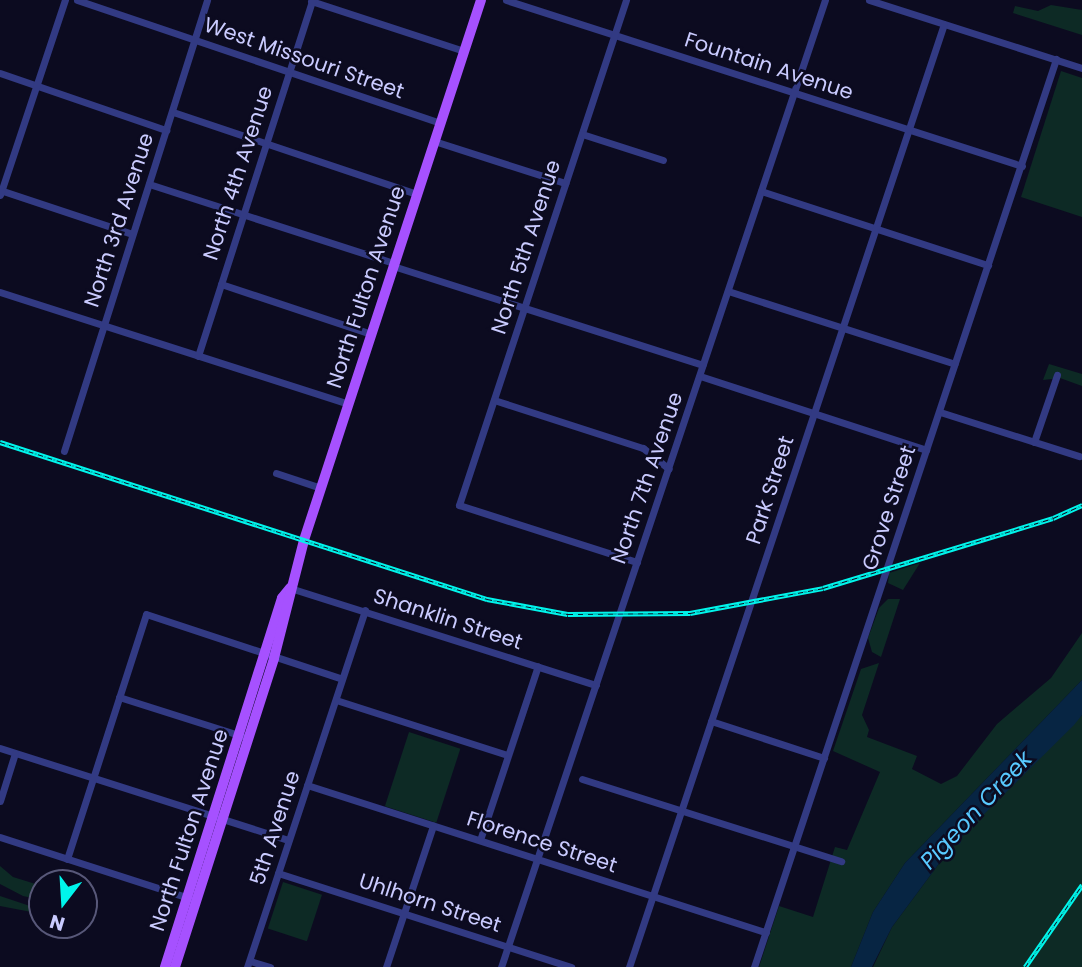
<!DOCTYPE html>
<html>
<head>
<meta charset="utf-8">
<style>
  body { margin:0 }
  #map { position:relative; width:1082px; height:967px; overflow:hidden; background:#0c0b20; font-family:Poppins,sans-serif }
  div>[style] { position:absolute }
  .green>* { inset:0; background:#0d2a25; transform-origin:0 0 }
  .water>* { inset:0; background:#072543 }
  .street>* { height:7px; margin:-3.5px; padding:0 3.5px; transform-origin:3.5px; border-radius:3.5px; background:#323a83 }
  .primary>* { height:10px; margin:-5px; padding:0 5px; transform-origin:5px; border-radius:5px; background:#a651ff }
  .rail>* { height:4.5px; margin-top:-2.25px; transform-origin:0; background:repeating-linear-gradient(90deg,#0c0b20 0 5px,#00f5eb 0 10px); box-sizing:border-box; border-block:2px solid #00f5eb }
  span { translate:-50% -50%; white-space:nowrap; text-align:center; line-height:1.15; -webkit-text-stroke:5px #0c0b20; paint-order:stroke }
  .street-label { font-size:21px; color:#cacbff }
  .water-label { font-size:23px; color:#58c9ff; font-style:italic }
  .north { position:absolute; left:28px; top:869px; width:70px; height:70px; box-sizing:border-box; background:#0c0b20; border:2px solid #585879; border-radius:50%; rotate:197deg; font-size:19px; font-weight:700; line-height:28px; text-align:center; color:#cacbff }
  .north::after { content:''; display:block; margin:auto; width:24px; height:32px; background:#00f5eb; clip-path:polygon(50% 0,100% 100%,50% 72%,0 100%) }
</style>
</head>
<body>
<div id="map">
  <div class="green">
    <i style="clip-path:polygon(1051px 5px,1082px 10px,1082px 35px,1013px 13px,1015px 6px,1038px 11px)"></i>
    <i style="clip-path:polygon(1061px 71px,1082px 78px,1082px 217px,1021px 197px)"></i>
    <i style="clip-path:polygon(1049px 364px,1082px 374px,1082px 386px,1060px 378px,1043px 380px)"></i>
    <i style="clip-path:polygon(920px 563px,903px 590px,888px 583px,889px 573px)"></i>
    <i style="clip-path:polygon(888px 599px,900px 599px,881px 657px,872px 652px,868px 638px,879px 608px)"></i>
    <i style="clip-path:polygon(1082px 633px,1082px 680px,905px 863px,873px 912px,851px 967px,759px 967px,779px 906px,813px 917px,835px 847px,847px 850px,880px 772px,833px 751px,861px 669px,879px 663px,862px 715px,869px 730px,867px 737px,917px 756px,912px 769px,941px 784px,957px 776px,997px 724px,1051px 678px)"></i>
    <i style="clip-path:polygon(1082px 715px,1082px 967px,873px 967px,892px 927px,952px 846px)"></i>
    <i style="left:409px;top:732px;width:54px;height:78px;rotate:18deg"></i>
    <i style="clip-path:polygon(0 866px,13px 877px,42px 886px,42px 900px,23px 896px,0 884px)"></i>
    <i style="left:283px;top:882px;width:41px;height:49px;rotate:18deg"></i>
    <i style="clip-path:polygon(0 896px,42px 910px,42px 914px,0 906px)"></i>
  </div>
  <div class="water">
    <i style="clip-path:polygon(1082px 680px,1082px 715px,1074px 725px,963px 835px,960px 844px,952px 846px,892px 927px,872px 967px,851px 967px,873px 912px,905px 863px)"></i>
  </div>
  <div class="street">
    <i style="left:77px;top:0;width:383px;rotate:18.7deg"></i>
    <i style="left:506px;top:0;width:542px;rotate:17.83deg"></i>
    <i style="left:626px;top:0;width:532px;rotate:108.3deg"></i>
    <i style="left:459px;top:505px;width:187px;rotate:17.8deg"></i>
    <i style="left:869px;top:0;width:224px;rotate:17.7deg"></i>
    <i style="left:311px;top:1px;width:161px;rotate:18.1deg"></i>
    <i style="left:0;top:73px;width:176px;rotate:19deg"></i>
    <i style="left:173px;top:112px;width:256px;rotate:18.6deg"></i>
    <i style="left:582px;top:134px;width:85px;rotate:17.8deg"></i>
    <i style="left:434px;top:141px;width:138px;rotate:17.8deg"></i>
    <i style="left:149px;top:184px;width:257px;rotate:17.9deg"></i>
    <i style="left:0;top:190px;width:139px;rotate:18.4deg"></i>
    <i style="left:761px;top:191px;width:239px;rotate:18.1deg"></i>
    <i style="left:0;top:195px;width:206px;rotate:-71.6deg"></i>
    <i style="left:393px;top:266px;width:325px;rotate:17.7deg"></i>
    <i style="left:221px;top:284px;width:158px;rotate:18.4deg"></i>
    <i style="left:728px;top:291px;width:238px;rotate:17.8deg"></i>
    <i style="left:0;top:292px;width:366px;rotate:17.8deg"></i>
    <i style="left:198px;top:356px;width:374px;rotate:-72.2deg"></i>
    <i style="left:700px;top:376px;width:238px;rotate:18.1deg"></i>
    <i style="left:494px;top:400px;width:157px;rotate:17.9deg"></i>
    <i style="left:643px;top:448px;width:33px;rotate:39deg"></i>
    <i style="left:940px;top:412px;width:146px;rotate:17.6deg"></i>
    <i style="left:1034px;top:442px;width:71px;rotate:-71.1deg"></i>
    <i style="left:64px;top:451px;width:473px;rotate:-72.4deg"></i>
    <i style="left:276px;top:473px;width:47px;rotate:18.4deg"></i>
    <i style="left:290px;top:588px;width:321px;rotate:17.6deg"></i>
    <i style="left:119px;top:697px;width:129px;rotate:17.6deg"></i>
    <i style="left:336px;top:700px;width:180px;rotate:17.8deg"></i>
    <i style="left:711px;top:721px;width:119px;rotate:18.1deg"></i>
    <i style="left:0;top:748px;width:302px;rotate:17.7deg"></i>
    <i style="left:582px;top:779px;width:272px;rotate:17.6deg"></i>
    <i style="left:307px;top:785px;width:482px;rotate:17.8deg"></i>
    <i style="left:0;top:801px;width:50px;rotate:-72.6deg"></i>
    <i style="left:0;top:837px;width:199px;rotate:17.9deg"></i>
    <i style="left:480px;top:840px;width:183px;rotate:-71.6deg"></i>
    <i style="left:67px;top:859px;width:257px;rotate:-72.1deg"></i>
    <i style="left:146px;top:614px;width:206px;rotate:18.3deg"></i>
    <i style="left:278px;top:873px;width:308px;rotate:17.8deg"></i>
    <i style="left:250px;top:961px;width:21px;rotate:17deg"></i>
    <i style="left:247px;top:967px;width:376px;rotate:-71.7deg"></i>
    <i style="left:386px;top:967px;width:149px;rotate:-71.6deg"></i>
    <i style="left:501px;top:967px;width:1020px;rotate:-71.48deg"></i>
    <i style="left:629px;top:967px;width:994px;rotate:-71.53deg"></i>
    <i style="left:754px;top:967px;width:957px;rotate:-71.6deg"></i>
  </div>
  <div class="primary">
    <i style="left:165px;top:967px;width:387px;rotate:-72.4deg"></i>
    <i style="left:282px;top:598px;width:13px;rotate:-51deg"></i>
    <i style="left:175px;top:967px;width:324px;rotate:-72.2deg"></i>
    <i style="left:274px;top:658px;width:122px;rotate:-75.7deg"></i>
    <i style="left:304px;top:540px;width:568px;rotate:-71.85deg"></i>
  </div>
  <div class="rail">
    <i style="left:0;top:442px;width:512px;rotate:17.87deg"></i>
    <i style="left:487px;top:599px;width:82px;rotate:10.5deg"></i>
    <i style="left:568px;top:614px;width:122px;rotate:-0.5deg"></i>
    <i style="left:690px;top:613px;width:135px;rotate:-10.6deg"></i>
    <i style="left:823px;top:588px;width:240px;rotate:-16.9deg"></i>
    <i style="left:1053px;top:518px;width:32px;rotate:-24deg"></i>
    <i style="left:1025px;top:967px;width:100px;rotate:-55.2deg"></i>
  </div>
  <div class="street-label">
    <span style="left:304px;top:58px;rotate:19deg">West Missouri Street</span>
    <span style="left:769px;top:66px;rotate:18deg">Fountain Avenue</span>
    <span style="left:238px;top:173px;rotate:-72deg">North 4th Avenue</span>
    <span style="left:119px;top:220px;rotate:-72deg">North 3rd Avenue</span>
    <span style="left:526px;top:247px;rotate:-72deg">North 5th Avenue</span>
    <span style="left:366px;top:287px;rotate:-72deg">North Fulton Avenue</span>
    <span style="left:647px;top:478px;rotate:-71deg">North 7th Avenue</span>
    <span style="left:770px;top:490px;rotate:-72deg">Park Street</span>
    <span style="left:889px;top:508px;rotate:-72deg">Grove Street</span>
    <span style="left:448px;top:619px;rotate:18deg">Shanklin Street</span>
    <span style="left:275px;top:828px;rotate:-72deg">5th Avenue</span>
    <span style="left:189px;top:830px;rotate:-72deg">North Fulton Avenue</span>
    <span style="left:542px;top:842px;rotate:18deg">Florence Street</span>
    <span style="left:430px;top:903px;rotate:18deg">Uhlhorn Street</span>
  </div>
  <div class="water-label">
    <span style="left:976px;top:810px;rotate:-47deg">Pigeon Creek</span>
  </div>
  <div class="north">N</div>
</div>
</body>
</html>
